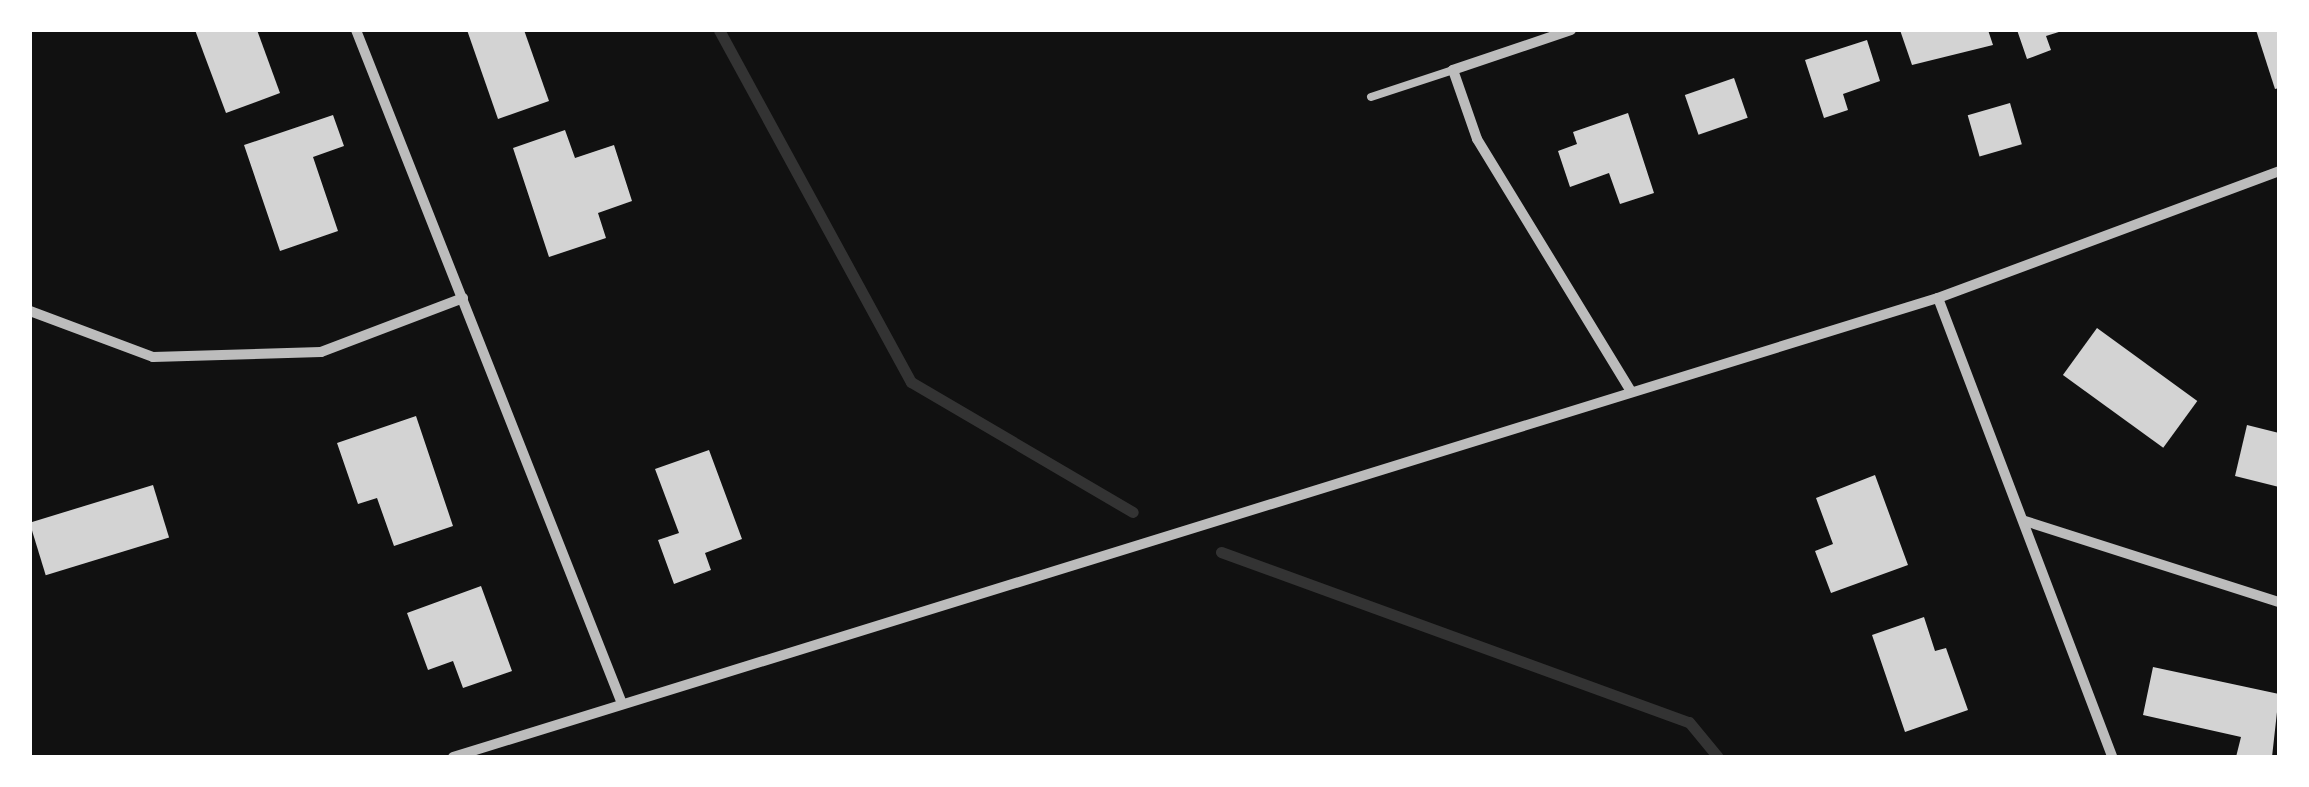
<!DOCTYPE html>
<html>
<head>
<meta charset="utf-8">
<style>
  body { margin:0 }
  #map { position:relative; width:2309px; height:787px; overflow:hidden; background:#111; font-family:"Work Sans",sans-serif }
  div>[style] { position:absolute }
  .stream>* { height:11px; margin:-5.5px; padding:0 5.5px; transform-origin:5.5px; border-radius:5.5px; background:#333 }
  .building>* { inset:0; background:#d3d3d3; transform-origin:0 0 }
  .service>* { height:8px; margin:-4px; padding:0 4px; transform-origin:4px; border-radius:4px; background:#bcbcbc }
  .minor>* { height:10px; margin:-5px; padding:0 5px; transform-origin:5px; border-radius:5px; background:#bcbcbc }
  span { translate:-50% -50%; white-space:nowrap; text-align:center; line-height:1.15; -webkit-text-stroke:8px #fff; paint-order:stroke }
  .frame { position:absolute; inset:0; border:32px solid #fff; pointer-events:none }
</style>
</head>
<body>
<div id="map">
  <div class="stream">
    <i style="left:719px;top:30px;width:401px;rotate:61.4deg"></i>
    <i style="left:911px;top:382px;width:257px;rotate:30.4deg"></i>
    <i style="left:1221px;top:552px;width:498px;rotate:20deg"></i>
    <i style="left:1689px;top:722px;width:45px;rotate:50.4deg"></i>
  </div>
  <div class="building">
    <i style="clip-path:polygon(195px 30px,257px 30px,280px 93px,226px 113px)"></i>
    <i style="clip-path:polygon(467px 30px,524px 30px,549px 101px,498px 119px)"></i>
    <i style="clip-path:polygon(1900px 30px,1988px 30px,1993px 45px,1912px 65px)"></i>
    <i style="clip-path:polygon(2017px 30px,2062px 30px,2062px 31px,2046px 36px,2051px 50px,2027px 59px)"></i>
    <i style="clip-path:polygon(2256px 30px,2279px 30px,2279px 88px,2275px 89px)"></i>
    <i style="clip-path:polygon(1867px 40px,1880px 81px,1843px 94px,1848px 110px,1824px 118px,1805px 60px)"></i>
    <i style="left:1734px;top:78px;width:42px;height:52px;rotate:71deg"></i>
    <i style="left:2010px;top:103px;width:43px;height:44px;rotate:74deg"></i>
    <i style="clip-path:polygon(1628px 113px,1654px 193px,1620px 204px,1609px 173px,1570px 187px,1558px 151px,1577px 144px,1573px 132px)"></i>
    <i style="clip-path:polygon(333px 115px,344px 146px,313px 157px,338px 231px,280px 251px,244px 145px)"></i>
    <i style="clip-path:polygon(565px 130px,575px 158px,614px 145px,632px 201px,598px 213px,606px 238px,549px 257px,513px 148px)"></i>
    <i style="left:2097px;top:328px;width:124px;height:58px;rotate:36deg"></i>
    <i style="clip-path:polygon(416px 416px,453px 526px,394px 546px,377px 498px,358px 504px,337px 443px)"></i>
    <i style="clip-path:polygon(2247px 425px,2279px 433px,2279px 487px,2235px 476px)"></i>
    <i style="clip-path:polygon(709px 450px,742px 539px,705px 553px,711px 570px,674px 584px,658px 540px,679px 533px,655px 469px)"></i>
    <i style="clip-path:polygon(1875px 475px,1908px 565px,1831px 593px,1815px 551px,1833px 544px,1816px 498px)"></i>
    <i style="left:153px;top:485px;width:55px;height:129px;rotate:73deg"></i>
    <i style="clip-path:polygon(481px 586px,512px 671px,463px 688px,453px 661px,428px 670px,407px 613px)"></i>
    <i style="clip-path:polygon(1924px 617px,1935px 651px,1946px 648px,1968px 710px,1905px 732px,1872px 635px)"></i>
    <i style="clip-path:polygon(2153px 667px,2279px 694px,2272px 757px,2236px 757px,2241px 737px,2143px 715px)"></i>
  </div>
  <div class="service">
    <i style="left:1371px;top:97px;width:86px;rotate:-18.2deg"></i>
  </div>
  <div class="minor">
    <i style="left:356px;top:30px;width:721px;rotate:68.45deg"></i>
    <i style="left:1571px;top:30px;width:125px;rotate:161.3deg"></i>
    <i style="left:1453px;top:70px;width:73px;rotate:70.8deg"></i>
    <i style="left:1477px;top:139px;width:295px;rotate:58.6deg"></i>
    <i style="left:1938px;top:298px;width:491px;rotate:69.2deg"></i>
    <i style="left:30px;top:311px;width:131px;rotate:20.5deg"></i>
    <i style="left:153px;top:357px;width:168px;rotate:-1.7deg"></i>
    <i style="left:321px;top:352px;width:152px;rotate:-20.8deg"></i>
    <i style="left:2025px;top:521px;width:267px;rotate:17.7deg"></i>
    <i style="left:453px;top:757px;width:1554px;rotate:-17.18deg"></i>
    <i style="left:1938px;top:298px;width:364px;rotate:-20.4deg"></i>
  </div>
  <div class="frame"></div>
</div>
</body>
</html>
